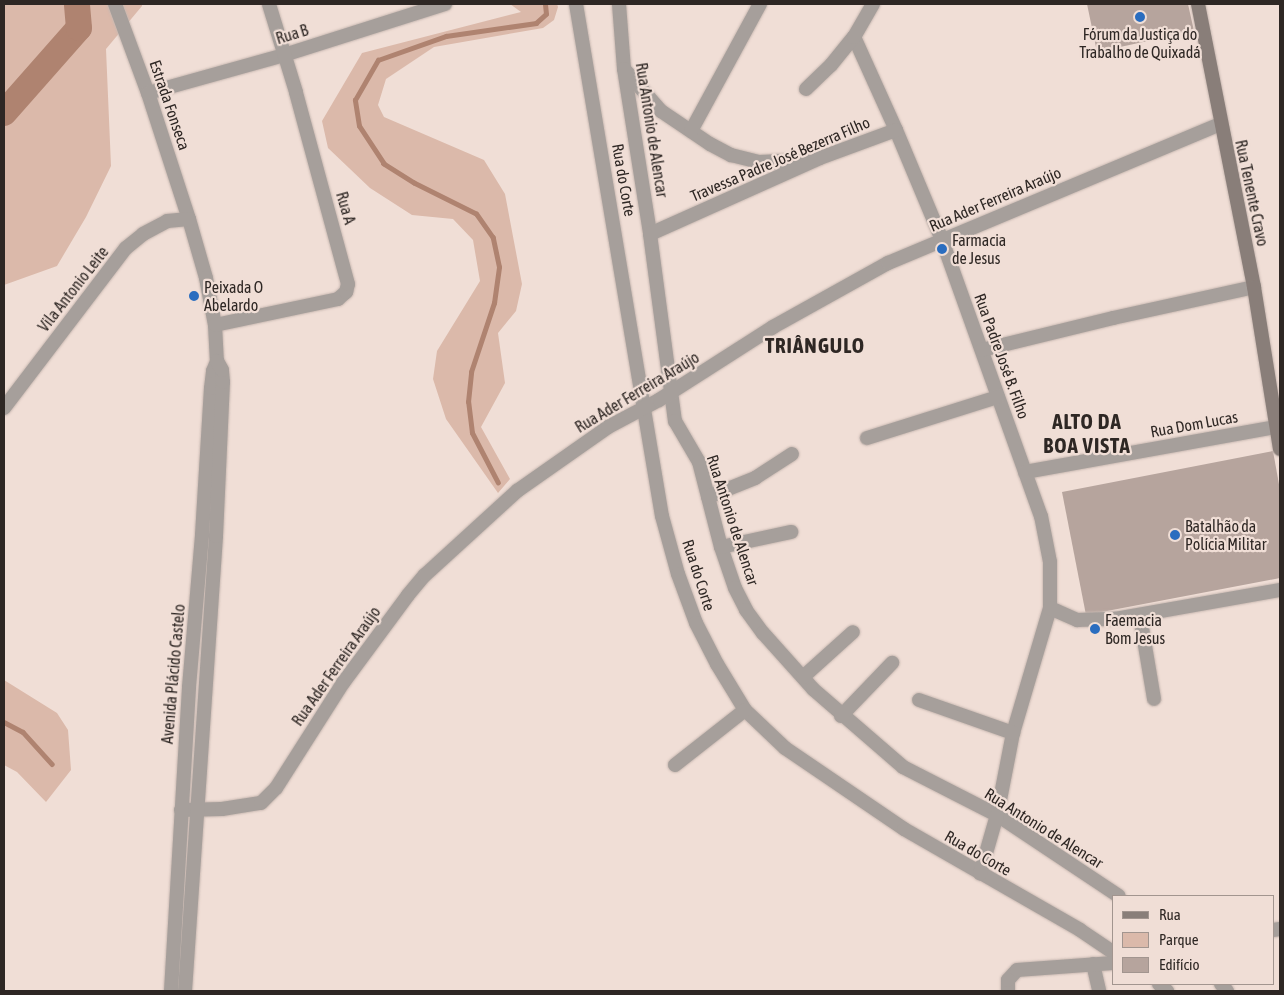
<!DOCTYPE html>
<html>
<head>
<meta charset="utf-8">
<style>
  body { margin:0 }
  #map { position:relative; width:1284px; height:995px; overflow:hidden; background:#f0ded6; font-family:"Asap Condensed",sans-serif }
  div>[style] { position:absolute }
  .green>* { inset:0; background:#dbb9aa }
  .stream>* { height:4.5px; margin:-2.25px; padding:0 2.25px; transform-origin:2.25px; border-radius:2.25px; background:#af8370 }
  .river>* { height:26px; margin:-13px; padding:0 13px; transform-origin:13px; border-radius:13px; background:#af8370 }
  .building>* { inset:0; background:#b6a49d }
  .roads { filter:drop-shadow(0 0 1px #c9b9b2) drop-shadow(0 0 1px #c9b9b2) }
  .minor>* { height:14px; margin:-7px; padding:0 7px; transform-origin:7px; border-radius:7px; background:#a69f9b }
  .tertiary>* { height:14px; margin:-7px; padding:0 7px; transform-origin:7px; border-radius:7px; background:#a69f9b }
  .secondary>* { height:14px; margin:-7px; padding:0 7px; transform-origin:7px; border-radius:7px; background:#897e79 }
  .dots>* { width:14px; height:14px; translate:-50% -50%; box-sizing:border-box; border:2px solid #f0ded6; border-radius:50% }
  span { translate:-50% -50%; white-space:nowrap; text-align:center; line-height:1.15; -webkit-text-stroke:4.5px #f0ded6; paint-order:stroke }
  .street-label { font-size:16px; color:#2e2724 }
  .poi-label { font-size:16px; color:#2e2724 }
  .left { translate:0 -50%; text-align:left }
  .district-label { font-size:21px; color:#2e2724; font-weight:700; letter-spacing:1px }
  .frame { position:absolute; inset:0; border:5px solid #2e2724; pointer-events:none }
  .legend { position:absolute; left:1112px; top:895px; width:162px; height:90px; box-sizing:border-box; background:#f0ded6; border:1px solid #a2958f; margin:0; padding:6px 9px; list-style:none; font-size:15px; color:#2e2724 }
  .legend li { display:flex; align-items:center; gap:10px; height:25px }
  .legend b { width:25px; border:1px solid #a2958f }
</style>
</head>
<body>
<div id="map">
  <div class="green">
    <i style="clip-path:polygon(4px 4px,142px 4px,142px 6px,106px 49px,111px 166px,86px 217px,57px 266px,4px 285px)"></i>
    <i style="clip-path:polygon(510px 4px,557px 4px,558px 7px,554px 20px,543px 28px,434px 47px,386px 79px,378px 105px,384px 117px,484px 160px,505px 194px,522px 284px,516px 311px,498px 333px,505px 383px,481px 427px,510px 479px,498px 493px,446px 419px,433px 379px,437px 351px,480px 281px,473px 240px,453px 219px,412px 215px,370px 188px,328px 148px,322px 121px,362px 53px,521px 12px)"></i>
    <i style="clip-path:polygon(4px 680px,57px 713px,68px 730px,71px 770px,46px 802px,17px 772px,4px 765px)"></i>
  </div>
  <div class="stream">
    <i style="left:498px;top:483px;width:56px;rotate:-117.5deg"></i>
    <i style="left:472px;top:433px;width:31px;rotate:-97deg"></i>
    <i style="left:468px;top:402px;width:30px;rotate:-84deg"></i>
    <i style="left:471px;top:372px;width:73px;rotate:-71.6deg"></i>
    <i style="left:494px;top:303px;width:36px;rotate:-82deg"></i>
    <i style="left:499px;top:267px;width:30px;rotate:-102deg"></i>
    <i style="left:493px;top:238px;width:29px;rotate:-125deg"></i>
    <i style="left:476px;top:214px;width:69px;rotate:-153.4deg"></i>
    <i style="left:414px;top:183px;width:36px;rotate:-148deg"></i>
    <i style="left:384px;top:164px;width:45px;rotate:-123.3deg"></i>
    <i style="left:359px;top:126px;width:26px;rotate:-99deg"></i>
    <i style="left:355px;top:100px;width:46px;rotate:-60.1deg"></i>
    <i style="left:378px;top:60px;width:72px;rotate:-19.4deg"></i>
    <i style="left:446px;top:36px;width:91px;rotate:-8.2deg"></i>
    <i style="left:536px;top:23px;width:13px;rotate:-42deg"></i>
    <i style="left:546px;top:14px;width:10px;rotate:-96deg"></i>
    <i style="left:4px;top:722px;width:21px;rotate:28deg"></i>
    <i style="left:23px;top:732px;width:43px;rotate:47.8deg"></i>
  </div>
  <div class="river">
    <i style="left:4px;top:113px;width:113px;rotate:-48.6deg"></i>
    <i style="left:79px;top:28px;width:24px;rotate:-95deg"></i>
  </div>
  <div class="building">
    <i style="clip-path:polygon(1087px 4px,1188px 4px,1194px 31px,1097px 52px)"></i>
    <i style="clip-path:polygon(1273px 451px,1280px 490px,1280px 578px,1086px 615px,1062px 492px)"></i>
  </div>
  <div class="roads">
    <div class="minor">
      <i style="left:115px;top:4px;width:95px;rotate:69.7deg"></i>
      <i style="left:148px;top:93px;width:133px;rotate:72deg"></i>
      <i style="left:189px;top:219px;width:61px;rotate:73.9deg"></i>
      <i style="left:206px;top:278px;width:48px;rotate:79.2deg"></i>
      <i style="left:215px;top:325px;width:36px;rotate:87deg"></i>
      <i style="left:576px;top:4px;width:519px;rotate:80.47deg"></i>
      <i style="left:662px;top:516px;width:60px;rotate:74.6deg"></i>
      <i style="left:678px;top:574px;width:52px;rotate:69.8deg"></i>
      <i style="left:696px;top:623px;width:46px;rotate:62.9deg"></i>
      <i style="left:717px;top:664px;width:54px;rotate:58.7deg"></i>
      <i style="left:745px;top:710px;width:55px;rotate:43.5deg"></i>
      <i style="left:785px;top:748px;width:144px;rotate:34.2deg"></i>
      <i style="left:904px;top:829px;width:203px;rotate:29.8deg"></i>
      <i style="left:1080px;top:930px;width:40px;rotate:34deg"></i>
      <i style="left:619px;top:4px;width:65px;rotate:85.6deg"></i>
      <i style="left:624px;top:69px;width:167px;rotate:81deg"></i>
      <i style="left:650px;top:234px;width:189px;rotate:82.4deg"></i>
      <i style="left:675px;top:421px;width:48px;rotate:59.7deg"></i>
      <i style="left:699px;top:462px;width:88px;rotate:75.5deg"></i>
      <i style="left:721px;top:547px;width:43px;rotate:71.1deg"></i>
      <i style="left:735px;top:588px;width:25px;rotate:63deg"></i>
      <i style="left:746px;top:610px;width:29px;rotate:54deg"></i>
      <i style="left:763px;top:633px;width:75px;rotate:48.2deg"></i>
      <i style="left:813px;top:689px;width:119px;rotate:40.9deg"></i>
      <i style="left:903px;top:767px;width:106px;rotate:27.1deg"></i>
      <i style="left:997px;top:815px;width:146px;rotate:33.6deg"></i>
      <i style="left:854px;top:37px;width:102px;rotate:65.7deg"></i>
      <i style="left:896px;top:130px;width:119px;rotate:67.3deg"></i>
      <i style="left:942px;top:240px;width:293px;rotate:70.3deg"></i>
      <i style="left:1041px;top:516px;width:47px;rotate:78.9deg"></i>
      <i style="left:1050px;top:562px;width:46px;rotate:90deg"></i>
      <i style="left:1050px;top:608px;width:130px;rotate:106.5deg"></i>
      <i style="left:1013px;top:733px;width:84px;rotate:101deg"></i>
      <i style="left:997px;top:815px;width:61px;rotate:106.1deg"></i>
      <i style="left:624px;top:69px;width:56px;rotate:48.6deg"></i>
      <i style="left:661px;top:111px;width:59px;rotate:34deg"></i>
      <i style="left:710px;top:144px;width:24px;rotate:28deg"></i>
      <i style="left:731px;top:155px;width:29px;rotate:14deg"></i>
      <i style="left:759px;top:162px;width:46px;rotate:-2.5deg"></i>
      <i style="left:806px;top:89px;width:35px;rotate:-44deg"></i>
      <i style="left:831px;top:65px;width:36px;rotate:-51deg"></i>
      <i style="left:854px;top:37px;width:38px;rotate:-60deg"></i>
      <i style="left:148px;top:93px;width:141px;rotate:-15.6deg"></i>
      <i style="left:284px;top:55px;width:169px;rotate:-17.6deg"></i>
      <i style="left:691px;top:131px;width:145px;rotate:-61.5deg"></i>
      <i style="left:650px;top:234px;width:186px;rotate:-24.1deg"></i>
      <i style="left:820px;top:158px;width:81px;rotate:-20.2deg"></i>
      <i style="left:215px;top:325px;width:126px;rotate:-11.9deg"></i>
      <i style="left:338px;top:299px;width:11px;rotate:-41deg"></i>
      <i style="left:346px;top:292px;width:8px;rotate:-76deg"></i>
      <i style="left:348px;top:284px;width:199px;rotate:-105.2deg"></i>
      <i style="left:296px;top:92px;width:92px;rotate:-107.1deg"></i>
      <i style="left:982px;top:350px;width:135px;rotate:-13.7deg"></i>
      <i style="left:1113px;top:318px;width:144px;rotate:-12.4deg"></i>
      <i style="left:4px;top:408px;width:201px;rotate:-52.7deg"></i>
      <i style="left:126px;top:248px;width:22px;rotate:-39deg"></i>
      <i style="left:143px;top:234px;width:27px;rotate:-28deg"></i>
      <i style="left:167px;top:221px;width:22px;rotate:-5deg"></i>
      <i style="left:867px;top:438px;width:137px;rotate:-17.4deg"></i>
      <i style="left:1025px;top:472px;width:254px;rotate:-10.2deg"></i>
      <i style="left:708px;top:497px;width:51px;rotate:-22deg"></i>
      <i style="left:755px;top:478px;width:44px;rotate:-33deg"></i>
      <i style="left:721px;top:547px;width:72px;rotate:-12.1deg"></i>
      <i style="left:1050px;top:608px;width:30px;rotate:24deg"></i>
      <i style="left:1077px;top:620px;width:38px;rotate:-2deg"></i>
      <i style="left:1115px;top:619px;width:168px;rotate:-10deg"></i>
      <i style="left:1140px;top:616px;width:84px;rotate:80.4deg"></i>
      <i style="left:803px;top:677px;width:67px;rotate:-42deg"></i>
      <i style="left:919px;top:700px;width:100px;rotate:19.3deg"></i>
      <i style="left:841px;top:716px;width:74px;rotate:-46.1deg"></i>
      <i style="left:675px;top:765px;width:89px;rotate:-38.2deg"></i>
      <i style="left:1273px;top:930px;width:7px;rotate:-8deg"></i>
      <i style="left:1093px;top:964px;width:28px;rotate:77deg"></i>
      <i style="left:1159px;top:984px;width:11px;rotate:41deg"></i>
      <i style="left:1221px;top:984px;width:9px;rotate:49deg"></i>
      <i style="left:1008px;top:991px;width:11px;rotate:-90deg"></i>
      <i style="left:1008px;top:980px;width:13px;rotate:-48deg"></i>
      <i style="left:1017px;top:970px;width:96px;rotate:-4.2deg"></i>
    </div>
    <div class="tertiary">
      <i style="left:181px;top:810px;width:41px;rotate:-1.4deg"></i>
      <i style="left:222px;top:809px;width:39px;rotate:-9deg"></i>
      <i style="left:261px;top:803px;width:21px;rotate:-45deg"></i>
      <i style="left:276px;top:788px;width:125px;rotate:-57.5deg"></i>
      <i style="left:343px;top:683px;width:109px;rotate:-53.5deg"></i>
      <i style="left:408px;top:595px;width:26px;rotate:-50deg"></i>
      <i style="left:425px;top:575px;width:125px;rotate:-42.4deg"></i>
      <i style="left:517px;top:491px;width:111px;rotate:-35.1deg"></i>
      <i style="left:608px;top:427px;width:58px;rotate:-27.9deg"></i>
      <i style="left:659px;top:400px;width:135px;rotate:-32.6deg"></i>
      <i style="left:773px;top:327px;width:132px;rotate:-29.1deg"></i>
      <i style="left:888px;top:263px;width:361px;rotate:-22.7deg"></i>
      <i style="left:171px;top:991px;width:305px;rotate:-86.6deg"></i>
      <i style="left:189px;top:687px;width:153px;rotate:-85.1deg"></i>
      <i style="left:202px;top:535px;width:147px;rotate:-86.5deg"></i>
      <i style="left:211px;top:388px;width:17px;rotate:-83deg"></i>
      <i style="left:213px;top:371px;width:11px;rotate:-68deg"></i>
      <i style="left:185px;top:991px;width:456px;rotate:-86.1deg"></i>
      <i style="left:216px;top:536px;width:154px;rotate:-87.4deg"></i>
      <i style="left:223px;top:382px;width:12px;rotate:-95deg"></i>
      <i style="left:222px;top:370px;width:10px;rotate:-119deg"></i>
    </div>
    <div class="secondary">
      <i style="left:1198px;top:4px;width:288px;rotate:78.8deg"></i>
      <i style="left:1254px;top:287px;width:164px;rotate:80.9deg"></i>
    </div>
  </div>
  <div class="dots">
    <i style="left:1140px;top:17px;background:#2a6dbf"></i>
    <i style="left:942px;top:249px;background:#2a6dbf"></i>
    <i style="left:194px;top:296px;background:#2a6dbf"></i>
    <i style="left:1175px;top:535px;background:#2a6dbf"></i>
    <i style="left:1095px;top:629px;background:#2a6dbf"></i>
  </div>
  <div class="street-label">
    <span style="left:292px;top:34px;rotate:-17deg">Rua B</span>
    <span style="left:170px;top:105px;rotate:71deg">Estrada Fonseca</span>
    <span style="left:652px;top:130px;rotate:81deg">Rua Antonio de Alencar</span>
    <span style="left:780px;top:159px;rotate:-23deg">Travessa Padre José Bezerra Filho</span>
    <span style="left:624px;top:180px;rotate:80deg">Rua do Corte</span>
    <span style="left:1252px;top:193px;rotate:78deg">Rua Tenente Cravo</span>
    <span style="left:995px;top:199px;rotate:-23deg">Rua Ader Ferreira Araújo</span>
    <span style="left:346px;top:208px;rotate:74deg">Rua A</span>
    <span style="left:73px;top:289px;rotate:-52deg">Vila Antonio Leite</span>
    <span style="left:1002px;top:356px;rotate:70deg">Rua Padre José B. Filho</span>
    <span style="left:637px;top:392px;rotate:-31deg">Rua Ader Ferreira Araújo</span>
    <span style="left:1194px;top:424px;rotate:-10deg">Rua Dom Lucas</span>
    <span style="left:733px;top:520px;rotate:72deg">Rua Antonio de Alencar</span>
    <span style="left:699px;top:575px;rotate:72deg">Rua do Corte</span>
    <span style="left:336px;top:666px;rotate:-55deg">Rua Ader Ferreira Araújo</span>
    <span style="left:173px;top:674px;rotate:-85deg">Avenida Plácido Castelo</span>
    <span style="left:1044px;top:828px;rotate:32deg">Rua Antonio de Alencar</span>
    <span style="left:978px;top:853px;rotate:30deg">Rua do Corte</span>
  </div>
  <div class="poi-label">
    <span style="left:1140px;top:43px">Fórum da Justiça do<br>Trabalho de Quixadá</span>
    <span class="left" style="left:952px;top:249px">Farmacia<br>de Jesus</span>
    <span class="left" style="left:204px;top:296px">Peixada O<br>Abelardo</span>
    <span class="left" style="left:1185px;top:535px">Batalhão da<br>Polícia Militar</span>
    <span class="left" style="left:1105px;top:629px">Faemacia<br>Bom Jesus</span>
  </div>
  <div class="district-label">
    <span style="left:815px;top:345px">TRIÂNGULO</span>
    <span style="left:1087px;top:433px">ALTO DA<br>BOA VISTA</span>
  </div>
  <div class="frame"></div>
  <ul class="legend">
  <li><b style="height:6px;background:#897e79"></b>Rua</li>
  <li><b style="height:14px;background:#dbb9aa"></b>Parque</li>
  <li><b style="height:14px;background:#b6a49d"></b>Edifício</li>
  </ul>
</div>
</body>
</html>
